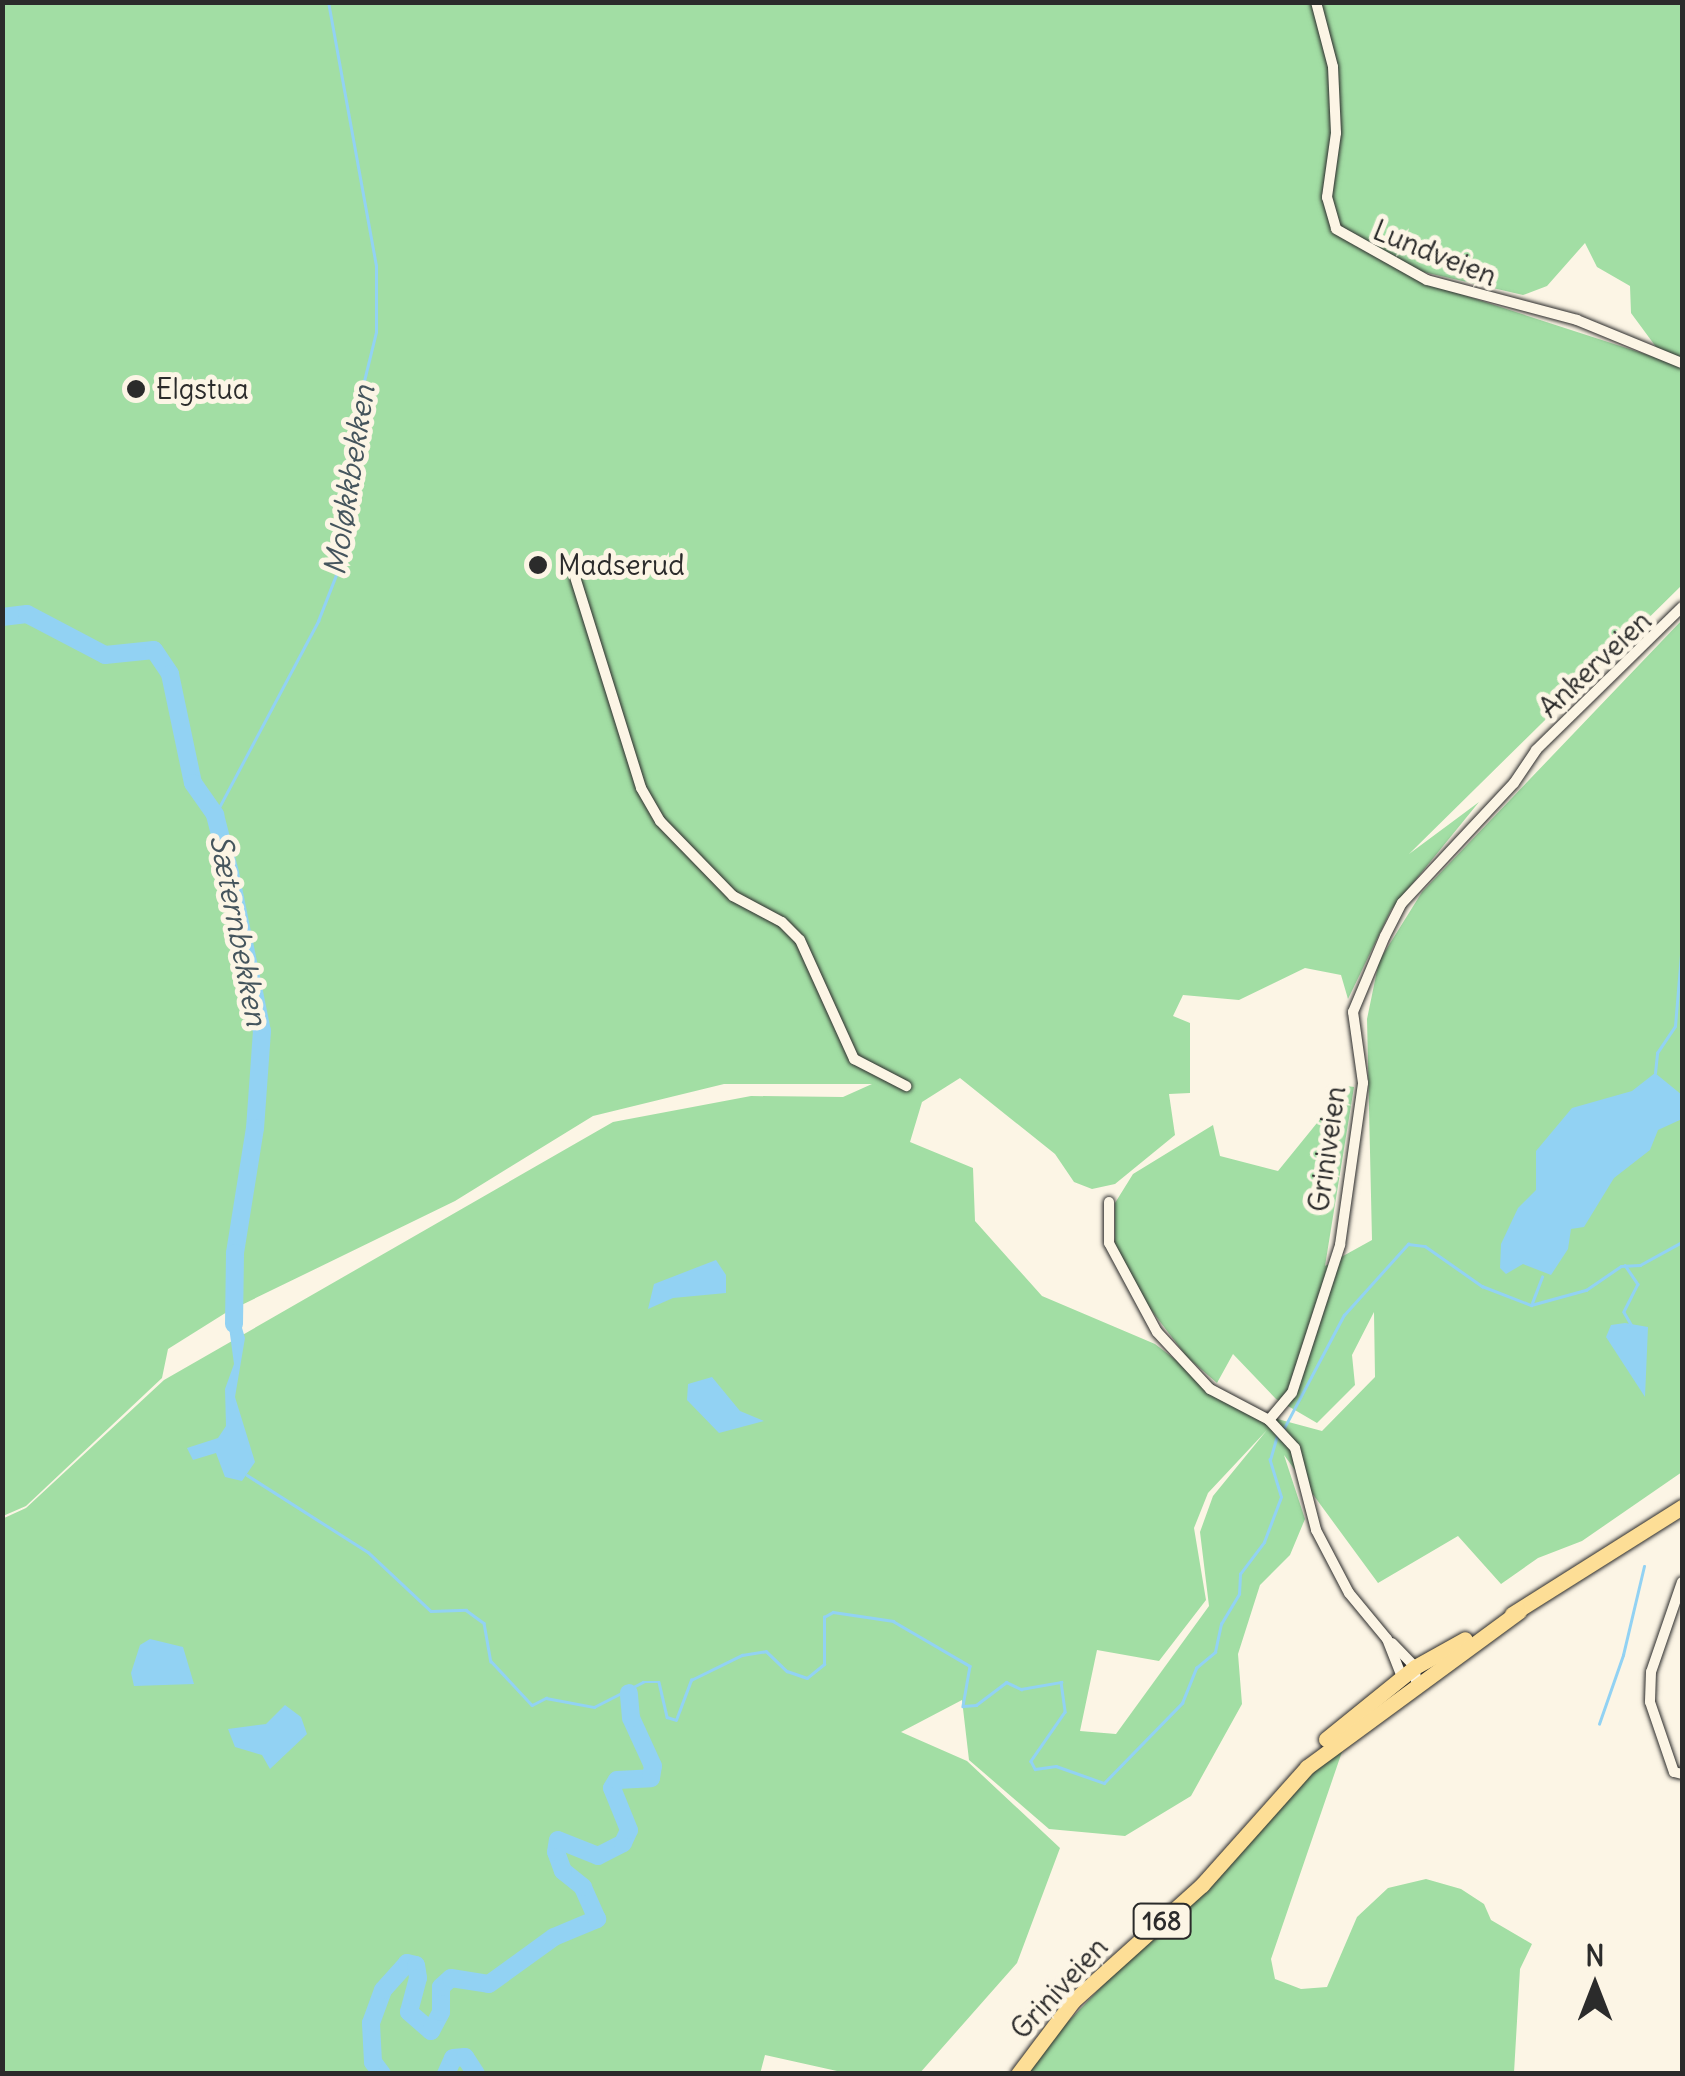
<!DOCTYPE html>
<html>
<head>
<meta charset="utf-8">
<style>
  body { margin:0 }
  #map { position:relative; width:1685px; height:2076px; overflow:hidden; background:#fcf5e5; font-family:Delius,sans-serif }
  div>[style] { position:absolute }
  .green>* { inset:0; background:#a2dea4 }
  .water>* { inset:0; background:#92d2f3 }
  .stream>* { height:2.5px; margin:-1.25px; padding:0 1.25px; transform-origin:1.25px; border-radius:1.25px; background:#92d2f3 }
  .river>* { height:18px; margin:-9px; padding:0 9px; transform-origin:9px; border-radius:9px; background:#92d2f3 }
  .roads { filter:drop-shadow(0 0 2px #2b2b2b) drop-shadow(0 0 2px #2b2b2b) }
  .minor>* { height:10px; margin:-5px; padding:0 5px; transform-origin:5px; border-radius:5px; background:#fcf5e5 }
  .primary>* { height:15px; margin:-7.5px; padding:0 7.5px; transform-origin:7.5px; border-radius:7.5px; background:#fdde96 }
  .dots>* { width:28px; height:28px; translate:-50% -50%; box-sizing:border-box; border:5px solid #fcf5e5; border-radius:50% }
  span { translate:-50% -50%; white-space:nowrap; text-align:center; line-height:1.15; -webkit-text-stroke:10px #fcf5e5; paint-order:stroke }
  .shield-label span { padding:2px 8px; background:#fcf5e5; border:2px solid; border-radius:8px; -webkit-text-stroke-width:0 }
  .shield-label { font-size:25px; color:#2b2b2b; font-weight:700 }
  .street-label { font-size:28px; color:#2b2b2b }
  .poi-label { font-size:28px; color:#2b2b2b }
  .left { translate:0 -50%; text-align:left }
  .water-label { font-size:30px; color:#45555d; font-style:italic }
  .frame { position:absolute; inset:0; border:5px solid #2b2b2b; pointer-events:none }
  .north { position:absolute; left:1545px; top:1936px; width:100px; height:100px; -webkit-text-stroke:8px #fcf5e5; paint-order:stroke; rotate:0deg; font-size:28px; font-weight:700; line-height:40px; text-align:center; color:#2b2b2b }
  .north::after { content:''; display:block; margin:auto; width:35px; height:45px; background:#2b2b2b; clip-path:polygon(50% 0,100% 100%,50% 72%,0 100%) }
</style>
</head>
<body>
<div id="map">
  <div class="green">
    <i style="clip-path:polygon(evenodd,3px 3px,1682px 3px,1682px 360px,1659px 351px,1631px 313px,1630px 286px,1597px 267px,1585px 243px,1547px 286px,1523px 295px,1406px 268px,1442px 288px,1682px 366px,1682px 585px,1409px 854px,1479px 802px,1391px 910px,1348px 999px,1341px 975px,1305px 968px,1239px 1000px,1183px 995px,1173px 1016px,1190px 1023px,1190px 1093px,1169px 1094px,1175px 1135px,1115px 1184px,1092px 1189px,1074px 1182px,1055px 1154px,960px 1078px,922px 1102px,910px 1142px,973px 1168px,975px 1221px,1042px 1296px,1155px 1344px,1240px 1409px,1322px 1431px,1375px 1377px,1374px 1312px,1352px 1355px,1355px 1385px,1317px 1423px,1276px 1399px,1233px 1354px,1217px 1383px,1187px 1357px,1132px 1285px,1115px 1246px,1115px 1203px,1133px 1174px,1213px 1125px,1220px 1156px,1278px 1171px,1347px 1086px,1354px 1087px,1325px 1266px,1372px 1240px,1367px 1019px,1379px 961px,1422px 892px,1682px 620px,1682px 1472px,1582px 1541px,1538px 1558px,1501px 1584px,1458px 1536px,1378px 1583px,1284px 1455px,1305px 1519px,1290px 1555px,1260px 1585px,1238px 1654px,1242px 1704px,1191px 1796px,1125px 1836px,1049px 1829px,969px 1760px,962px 1700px,901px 1732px,967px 1761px,1060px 1848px,1017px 1963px,919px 2074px,846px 2073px,765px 2055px,760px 2074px,3px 2073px,2px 1519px,26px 1508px,164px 1380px,613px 1122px,751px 1096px,843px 1097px,872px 1084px,724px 1084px,593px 1116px,455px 1201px,227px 1312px,168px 1349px,162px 1378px,26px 1506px,3px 1516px,3px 3px,1267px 1430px,1213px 1496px,1200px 1532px,1209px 1606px,1116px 1734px,1080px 1731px,1097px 1650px,1159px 1661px,1206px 1600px,1194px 1528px,1208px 1493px,1267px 1430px)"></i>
    <i style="clip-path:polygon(1345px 1743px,1271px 1959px,1275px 1979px,1301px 1989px,1327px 1987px,1357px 1917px,1388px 1888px,1426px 1879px,1461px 1889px,1484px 1904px,1491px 1920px,1532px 1944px,1520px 1969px,1514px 2073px,1018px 2074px,1284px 1796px)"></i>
  </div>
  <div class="water">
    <i style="clip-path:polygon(1655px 1073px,1682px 1095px,1682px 1119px,1658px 1130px,1650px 1150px,1614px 1178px,1584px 1227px,1571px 1229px,1568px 1249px,1551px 1275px,1523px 1264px,1506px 1274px,1500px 1268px,1501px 1244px,1518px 1208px,1536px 1190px,1536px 1151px,1572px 1108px,1632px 1091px)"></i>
    <i style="clip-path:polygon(716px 1260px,726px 1275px,726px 1293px,673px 1298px,648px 1309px,654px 1284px)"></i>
    <i style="clip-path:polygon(240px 1321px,245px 1338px,235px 1397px,255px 1462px,242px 1481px,225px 1477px,216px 1453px,193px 1460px,187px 1448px,218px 1438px,226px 1426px,225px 1389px,234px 1364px,229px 1327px)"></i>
    <i style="clip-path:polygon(1625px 1323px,1648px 1327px,1645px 1397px,1606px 1337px,1611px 1325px)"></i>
    <i style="clip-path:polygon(712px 1377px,740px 1411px,764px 1421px,719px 1433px,687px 1400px,688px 1384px)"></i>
    <i style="clip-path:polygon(150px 1639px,183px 1647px,194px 1684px,134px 1686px,131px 1673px,140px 1645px)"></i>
    <i style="clip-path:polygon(285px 1705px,301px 1717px,307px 1734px,270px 1769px,262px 1755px,235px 1747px,228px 1729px,266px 1724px)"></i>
  </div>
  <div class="stream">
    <i style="left:215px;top:815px;width:220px;rotate:-62deg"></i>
    <i style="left:318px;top:621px;width:55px;rotate:-68.6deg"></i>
    <i style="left:338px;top:570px;width:128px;rotate:-85.1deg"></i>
    <i style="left:349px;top:442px;width:113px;rotate:-76.2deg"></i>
    <i style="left:376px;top:332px;width:66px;rotate:-90deg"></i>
    <i style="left:376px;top:266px;width:268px;rotate:-100.3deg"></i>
    <i style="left:1655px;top:1073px;width:20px;rotate:-84deg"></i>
    <i style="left:1657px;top:1053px;width:32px;rotate:-56deg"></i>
    <i style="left:1675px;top:1026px;width:84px;rotate:-85.2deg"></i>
    <i style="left:1625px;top:1265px;width:23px;rotate:56deg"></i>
    <i style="left:1638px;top:1284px;width:31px;rotate:117deg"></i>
    <i style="left:1624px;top:1312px;width:14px;rotate:60deg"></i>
    <i style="left:1532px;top:1303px;width:28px;rotate:-69deg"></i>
    <i style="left:1283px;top:1430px;width:130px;rotate:-62.1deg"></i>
    <i style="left:1344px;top:1315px;width:96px;rotate:-48deg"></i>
    <i style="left:1408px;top:1244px;width:17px;rotate:7deg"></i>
    <i style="left:1425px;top:1246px;width:70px;rotate:35.1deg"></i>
    <i style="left:1482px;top:1286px;width:53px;rotate:21.2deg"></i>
    <i style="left:1531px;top:1305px;width:57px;rotate:-15.3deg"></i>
    <i style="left:1586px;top:1290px;width:42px;rotate:-34.4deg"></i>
    <i style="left:1621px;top:1266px;width:19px;rotate:-3deg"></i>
    <i style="left:1640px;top:1265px;width:48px;rotate:-28.7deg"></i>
    <i style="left:247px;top:1475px;width:143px;rotate:32.5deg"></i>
    <i style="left:368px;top:1552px;width:86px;rotate:43.1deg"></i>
    <i style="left:431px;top:1611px;width:35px;rotate:-2deg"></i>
    <i style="left:466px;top:1610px;width:22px;rotate:36deg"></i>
    <i style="left:484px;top:1623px;width:39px;rotate:80deg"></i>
    <i style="left:491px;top:1661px;width:60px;rotate:47deg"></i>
    <i style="left:532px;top:1705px;width:16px;rotate:-27deg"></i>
    <i style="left:546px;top:1698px;width:49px;rotate:10.6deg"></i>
    <i style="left:594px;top:1707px;width:55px;rotate:-27deg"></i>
    <i style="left:643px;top:1682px;width:16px"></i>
    <i style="left:659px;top:1682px;width:36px;rotate:77deg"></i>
    <i style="left:667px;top:1717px;width:9px;rotate:18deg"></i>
    <i style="left:676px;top:1720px;width:43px;rotate:-69.4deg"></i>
    <i style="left:691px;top:1680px;width:57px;rotate:-26.1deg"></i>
    <i style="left:742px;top:1655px;width:24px;rotate:-9deg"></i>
    <i style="left:766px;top:1651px;width:29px;rotate:44deg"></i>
    <i style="left:787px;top:1671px;width:21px;rotate:19deg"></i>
    <i style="left:807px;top:1678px;width:22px;rotate:-39deg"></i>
    <i style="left:824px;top:1664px;width:47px;rotate:-90deg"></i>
    <i style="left:824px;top:1617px;width:10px;rotate:-29deg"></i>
    <i style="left:833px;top:1612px;width:61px;rotate:8.5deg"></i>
    <i style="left:893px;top:1621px;width:89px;rotate:30.3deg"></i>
    <i style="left:970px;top:1666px;width:41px;rotate:99.9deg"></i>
    <i style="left:963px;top:1706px;width:13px;rotate:-4deg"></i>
    <i style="left:976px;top:1705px;width:38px;rotate:-37deg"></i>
    <i style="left:1006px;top:1682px;width:17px;rotate:25deg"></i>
    <i style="left:1021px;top:1689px;width:41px;rotate:-9.9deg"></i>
    <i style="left:1061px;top:1682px;width:30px;rotate:82deg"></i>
    <i style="left:1065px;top:1712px;width:60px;rotate:124.8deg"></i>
    <i style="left:1031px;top:1761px;width:9px;rotate:63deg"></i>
    <i style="left:1035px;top:1769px;width:21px;rotate:-8deg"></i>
    <i style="left:1056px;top:1766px;width:51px;rotate:19.5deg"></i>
    <i style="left:1104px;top:1783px;width:112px;rotate:-45.7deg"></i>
    <i style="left:1182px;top:1703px;width:38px;rotate:-68deg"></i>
    <i style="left:1196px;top:1668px;width:25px;rotate:-40deg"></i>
    <i style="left:1215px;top:1652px;width:29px;rotate:-78deg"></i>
    <i style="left:1221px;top:1624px;width:35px;rotate:-59deg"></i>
    <i style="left:1239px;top:1594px;width:20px;rotate:-87deg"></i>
    <i style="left:1240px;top:1574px;width:40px;rotate:-53deg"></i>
    <i style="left:1264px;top:1542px;width:48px;rotate:-69.3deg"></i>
    <i style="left:1281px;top:1497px;width:39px;rotate:-107deg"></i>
    <i style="left:1270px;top:1460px;width:25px;rotate:-74deg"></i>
    <i style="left:1599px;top:1724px;width:73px;rotate:-70.8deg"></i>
    <i style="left:1623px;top:1655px;width:91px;rotate:-76.7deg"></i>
  </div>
  <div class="river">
    <i style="left:2px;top:617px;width:25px;rotate:-7deg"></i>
    <i style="left:27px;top:614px;width:88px;rotate:27.7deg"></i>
    <i style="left:105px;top:655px;width:49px;rotate:-5.8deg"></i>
    <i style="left:154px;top:650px;width:29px;rotate:56deg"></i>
    <i style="left:170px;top:674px;width:111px;rotate:78.1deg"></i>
    <i style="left:193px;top:783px;width:39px;rotate:55deg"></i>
    <i style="left:215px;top:815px;width:60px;rotate:75.5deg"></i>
    <i style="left:230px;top:873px;width:161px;rotate:78.6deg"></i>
    <i style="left:262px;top:1031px;width:97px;rotate:94.1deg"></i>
    <i style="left:255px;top:1128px;width:127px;rotate:99.1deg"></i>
    <i style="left:235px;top:1253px;width:71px;rotate:90.8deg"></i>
    <i style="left:382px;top:2074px;width:15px;rotate:-127deg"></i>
    <i style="left:373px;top:2062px;width:39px;rotate:-93deg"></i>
    <i style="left:371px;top:2023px;width:35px;rotate:-70deg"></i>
    <i style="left:383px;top:1990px;width:36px;rotate:-48deg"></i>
    <i style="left:407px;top:1963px;width:9px;rotate:13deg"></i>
    <i style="left:416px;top:1965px;width:13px;rotate:81deg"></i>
    <i style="left:418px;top:1978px;width:35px;rotate:105deg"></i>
    <i style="left:409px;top:2012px;width:29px;rotate:41deg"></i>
    <i style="left:431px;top:2031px;width:21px;rotate:-62deg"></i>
    <i style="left:441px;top:2012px;width:25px;rotate:-90deg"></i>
    <i style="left:441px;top:1987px;width:13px;rotate:-42deg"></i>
    <i style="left:451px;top:1978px;width:38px;rotate:9deg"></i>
    <i style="left:489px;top:1984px;width:80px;rotate:-35.9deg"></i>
    <i style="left:554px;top:1937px;width:47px;rotate:-22.7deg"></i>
    <i style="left:597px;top:1919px;width:35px;rotate:-114deg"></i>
    <i style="left:583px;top:1887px;width:26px;rotate:-141deg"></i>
    <i style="left:563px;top:1871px;width:20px;rotate:-110deg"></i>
    <i style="left:556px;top:1852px;width:12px;rotate:-81deg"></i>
    <i style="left:558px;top:1840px;width:43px;rotate:21.8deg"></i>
    <i style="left:598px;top:1856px;width:28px;rotate:-27deg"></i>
    <i style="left:623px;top:1843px;width:14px;rotate:-65deg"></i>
    <i style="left:629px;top:1830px;width:45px;rotate:-112deg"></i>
    <i style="left:612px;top:1788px;width:9px;rotate:-58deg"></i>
    <i style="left:617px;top:1780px;width:34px;rotate:-3deg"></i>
    <i style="left:651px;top:1778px;width:12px;rotate:-81deg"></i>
    <i style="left:653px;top:1766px;width:53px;rotate:-114.6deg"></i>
    <i style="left:631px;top:1718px;width:25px;rotate:-95deg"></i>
    <i style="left:446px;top:2074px;width:17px;rotate:-66deg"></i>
    <i style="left:453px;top:2058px;width:12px;rotate:-5deg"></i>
    <i style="left:465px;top:2057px;width:20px;rotate:57deg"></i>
  </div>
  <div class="roads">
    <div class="minor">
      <i style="left:1316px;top:2px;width:67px;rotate:75.3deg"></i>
      <i style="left:1333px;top:67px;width:66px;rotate:87.4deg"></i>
      <i style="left:1336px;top:133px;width:65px;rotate:98deg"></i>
      <i style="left:1327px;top:197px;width:33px;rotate:74deg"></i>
      <i style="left:1336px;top:229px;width:104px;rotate:29.3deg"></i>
      <i style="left:1427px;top:280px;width:155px;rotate:14.9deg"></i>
      <i style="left:1577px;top:320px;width:113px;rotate:22.3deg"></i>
      <i style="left:575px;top:577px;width:221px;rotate:72.6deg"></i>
      <i style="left:641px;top:788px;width:38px;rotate:60deg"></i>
      <i style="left:660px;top:821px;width:105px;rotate:45.8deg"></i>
      <i style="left:733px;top:896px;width:55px;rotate:28deg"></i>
      <i style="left:782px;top:922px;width:25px;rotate:45deg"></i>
      <i style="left:800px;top:940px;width:131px;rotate:65.6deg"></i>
      <i style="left:854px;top:1059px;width:59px;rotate:27.4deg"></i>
      <i style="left:1109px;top:1202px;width:41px;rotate:90deg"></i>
      <i style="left:1109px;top:1243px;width:101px;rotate:61.7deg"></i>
      <i style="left:1157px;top:1332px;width:78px;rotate:47.1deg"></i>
      <i style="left:1210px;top:1389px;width:67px;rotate:27.7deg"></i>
      <i style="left:1269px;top:1420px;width:38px;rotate:47deg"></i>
      <i style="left:1295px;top:1448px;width:85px;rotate:75.6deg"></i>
      <i style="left:1316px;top:1530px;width:71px;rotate:62.4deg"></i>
      <i style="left:1349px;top:1593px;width:60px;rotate:50.4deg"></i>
      <i style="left:1387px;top:1639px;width:41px;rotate:68.5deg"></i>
      <i style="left:1269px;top:1420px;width:35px;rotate:-50deg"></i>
      <i style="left:1292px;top:1393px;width:156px;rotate:-72deg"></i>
      <i style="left:1340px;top:1245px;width:164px;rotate:-81.9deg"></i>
      <i style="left:1363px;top:1083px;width:72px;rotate:-98deg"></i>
      <i style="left:1353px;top:1012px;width:82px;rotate:-67.2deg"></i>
      <i style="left:1385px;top:936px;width:37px;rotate:-63deg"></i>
      <i style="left:1402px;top:903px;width:164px;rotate:-47deg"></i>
      <i style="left:1514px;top:783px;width:40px;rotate:-56deg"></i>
      <i style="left:1536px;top:750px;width:204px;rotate:-44.4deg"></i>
      <i style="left:1682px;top:1582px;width:95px;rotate:109deg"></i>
      <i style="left:1651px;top:1672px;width:30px;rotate:92deg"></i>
      <i style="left:1650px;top:1702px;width:74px;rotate:71.1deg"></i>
      <i style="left:1674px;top:1772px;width:8px;rotate:14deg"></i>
      <i style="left:1392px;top:1643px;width:33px;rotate:46deg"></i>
      <i style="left:1415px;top:1667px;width:14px;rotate:86deg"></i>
    </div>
    <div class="primary">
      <i style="left:1512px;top:1614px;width:201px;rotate:-32.2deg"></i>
      <i style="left:1326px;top:1739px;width:114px;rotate:-39deg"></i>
      <i style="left:1415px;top:1667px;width:57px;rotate:-29.2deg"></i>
      <i style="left:1018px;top:2074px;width:91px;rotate:-53deg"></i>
      <i style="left:1073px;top:2001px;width:173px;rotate:-42deg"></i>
      <i style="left:1202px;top:1885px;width:158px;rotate:-48.3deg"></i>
      <i style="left:1307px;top:1767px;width:263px;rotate:-36.3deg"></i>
    </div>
  </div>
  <div class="dots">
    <i style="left:136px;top:389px;background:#2b2b2b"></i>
    <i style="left:538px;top:565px;background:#2b2b2b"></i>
  </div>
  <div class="shield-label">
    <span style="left:1162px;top:1921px">168</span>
  </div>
  <div class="street-label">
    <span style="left:1435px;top:253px;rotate:22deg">Lundveien</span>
    <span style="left:1595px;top:664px;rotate:-43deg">Ankerveien</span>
    <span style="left:1327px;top:1149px;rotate:-82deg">Griniveien</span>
    <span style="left:1059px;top:1988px;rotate:-47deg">Griniveien</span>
  </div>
  <div class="poi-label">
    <span class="left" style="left:156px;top:389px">Elgstua</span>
    <span class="left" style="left:558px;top:565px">Madserud</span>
  </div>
  <div class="water-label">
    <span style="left:349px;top:480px;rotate:-81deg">Moløkkbekken</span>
    <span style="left:239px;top:930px;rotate:79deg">Sæternbekken</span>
  </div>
  <div class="frame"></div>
  <div class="north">N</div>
</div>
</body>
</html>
